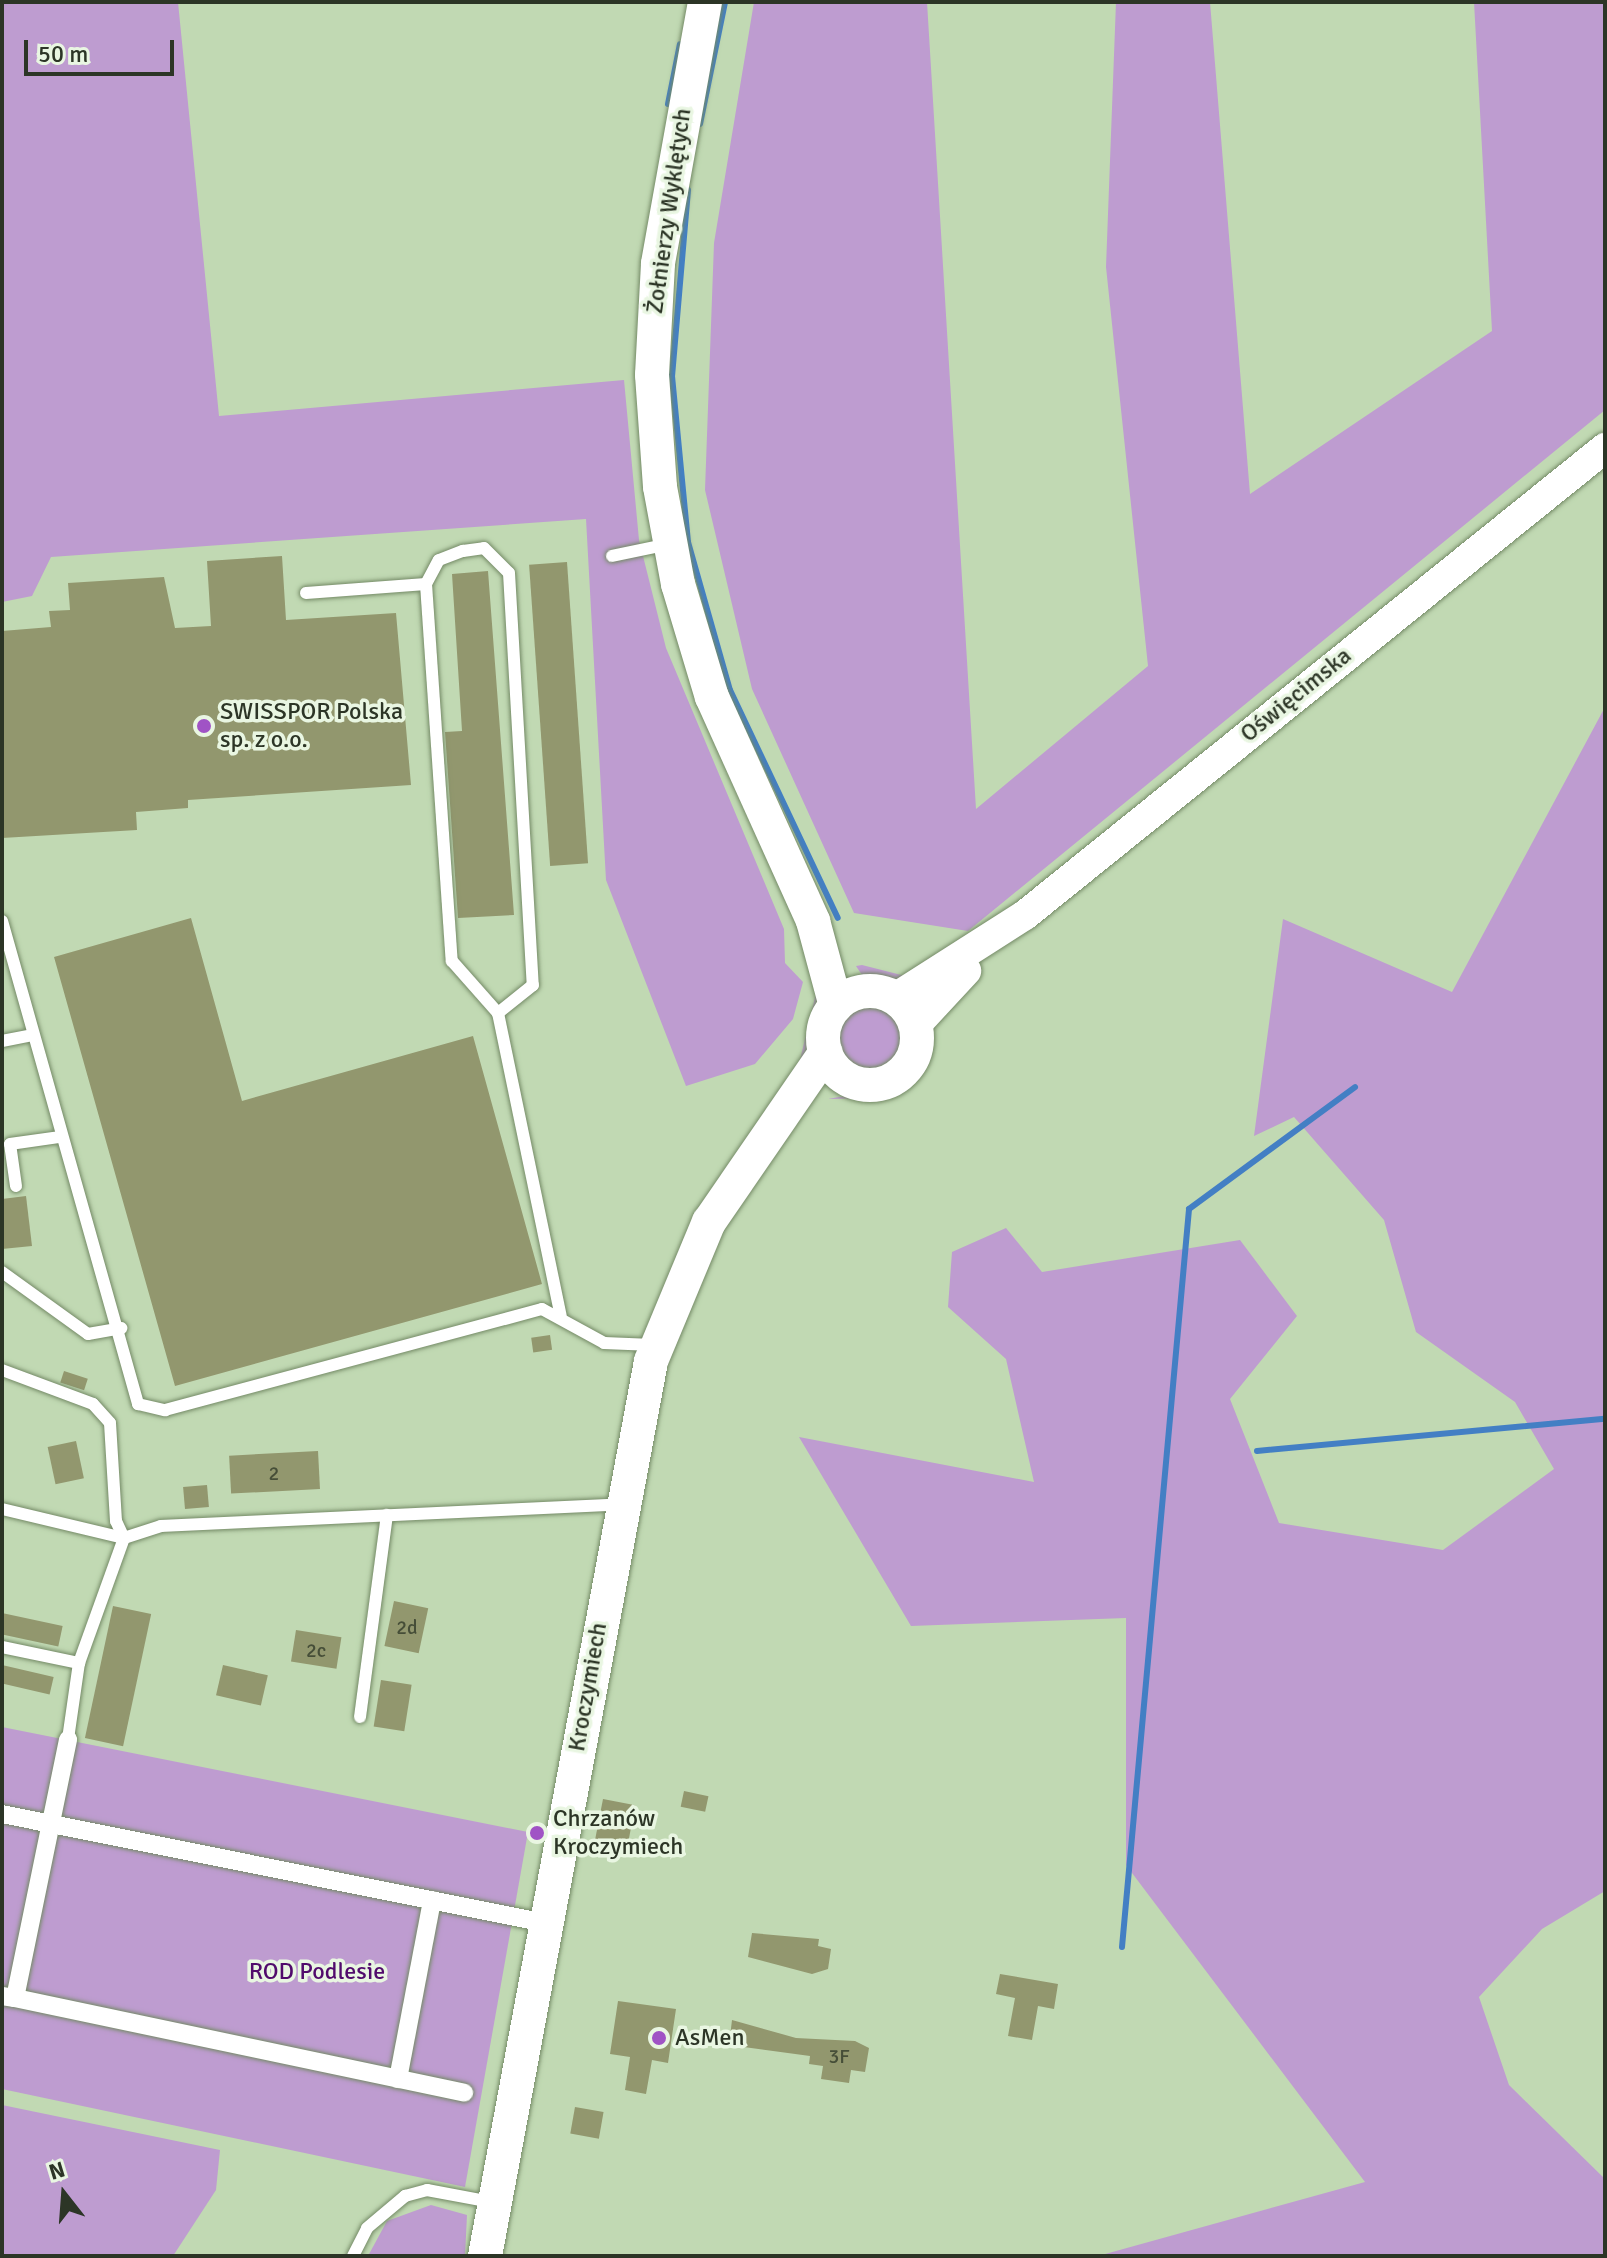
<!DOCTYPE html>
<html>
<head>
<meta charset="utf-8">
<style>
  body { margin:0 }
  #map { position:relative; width:1607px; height:2258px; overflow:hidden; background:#c1d9b3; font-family:Signika,sans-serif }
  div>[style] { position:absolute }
  .green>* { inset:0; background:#be9cd0 }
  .round { border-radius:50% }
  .stream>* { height:6px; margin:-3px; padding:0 3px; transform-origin:3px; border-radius:3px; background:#437fc4 }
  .building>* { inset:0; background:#92976e; transform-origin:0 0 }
  .roads { filter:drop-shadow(0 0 2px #748a66) drop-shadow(0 0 2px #748a66) }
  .service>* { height:12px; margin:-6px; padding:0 6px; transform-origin:6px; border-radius:6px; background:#fff }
  .pedestrian>* { height:18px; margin:-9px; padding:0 9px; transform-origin:9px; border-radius:9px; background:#fff }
  .tertiary>* { height:30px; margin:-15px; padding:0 15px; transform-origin:15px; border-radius:15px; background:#fff }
  .secondary>* { height:34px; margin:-17px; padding:0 17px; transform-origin:17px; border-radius:17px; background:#fff }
  .secondary>.ring { margin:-17px; padding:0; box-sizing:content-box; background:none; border:34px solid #fff; border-radius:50% }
  .dots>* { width:22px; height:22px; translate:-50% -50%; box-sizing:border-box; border:4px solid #e9f6e2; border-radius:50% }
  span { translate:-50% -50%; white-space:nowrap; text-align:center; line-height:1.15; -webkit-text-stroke:7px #e9f6e2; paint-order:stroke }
  .number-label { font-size:20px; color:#464e38 }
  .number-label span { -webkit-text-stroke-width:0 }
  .street-label { font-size:24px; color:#2c3526 }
  .poi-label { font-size:24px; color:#2c3526 }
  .left { translate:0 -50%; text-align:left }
  .park-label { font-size:24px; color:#510b6c }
  .frame { position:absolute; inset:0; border:4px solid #2c3526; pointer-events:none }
  .north { position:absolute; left:24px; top:2154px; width:80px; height:80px; -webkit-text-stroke:6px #e9f6e2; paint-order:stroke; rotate:343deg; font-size:22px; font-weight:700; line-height:32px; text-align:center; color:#2c3526 }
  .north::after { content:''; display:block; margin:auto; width:28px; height:36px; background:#2c3526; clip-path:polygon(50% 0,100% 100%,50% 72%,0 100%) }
  .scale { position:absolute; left:24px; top:40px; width:150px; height:36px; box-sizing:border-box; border:4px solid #2c3526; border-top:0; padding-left:10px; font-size:24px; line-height:28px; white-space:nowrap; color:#2c3526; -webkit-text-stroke:6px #e9f6e2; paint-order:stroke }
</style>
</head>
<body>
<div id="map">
  <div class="green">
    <i style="clip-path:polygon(2px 2px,178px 2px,219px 416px,624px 380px,639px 540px,666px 648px,784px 929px,785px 963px,803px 982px,793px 1019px,755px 1064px,686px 1086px,606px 880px,586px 519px,51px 557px,32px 596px,2px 602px)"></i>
    <i style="clip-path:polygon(754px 2px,927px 2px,976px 809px,1148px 666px,1106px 267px,1116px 2px,1210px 2px,1250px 494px,1492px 331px,1474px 2px,1605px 2px,1605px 410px,968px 931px,854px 913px,752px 689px,705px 490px,714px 243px)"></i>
    <i style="clip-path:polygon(1605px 707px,1605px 1891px,1542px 1929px,1479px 1997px,1509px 2085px,1605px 2179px,1605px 2256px,1098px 2256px,1365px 2182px,1126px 1865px,1126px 1618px,911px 1626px,799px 1437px,1034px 1482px,1006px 1359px,948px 1307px,952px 1252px,1006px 1228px,1042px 1272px,1240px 1240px,1297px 1316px,1230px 1399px,1279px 1523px,1443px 1550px,1554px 1469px,1515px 1402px,1416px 1332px,1384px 1220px,1294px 1117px,1254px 1136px,1283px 919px,1452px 992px)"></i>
    <i style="clip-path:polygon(862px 965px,913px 978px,879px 985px,862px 975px,856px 966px)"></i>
    <i style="clip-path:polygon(818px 985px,823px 1011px,814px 1048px,799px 1064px)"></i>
    <i class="round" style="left:838px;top:1007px;width:64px;height:64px"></i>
    <i style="clip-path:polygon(933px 1023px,926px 1059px,909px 1084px,884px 1098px,828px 1099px,899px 1086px,919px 1064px)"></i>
    <i style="clip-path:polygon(2px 1727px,528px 1832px,465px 2187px,2px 2089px)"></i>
    <i style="clip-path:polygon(2px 2105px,220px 2150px,216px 2190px,173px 2256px,2px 2256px)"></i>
    <i style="clip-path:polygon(431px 2205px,467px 2215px,465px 2256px,368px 2256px,387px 2221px)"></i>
  </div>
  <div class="stream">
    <i style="left:668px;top:104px;width:61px;rotate:-78.7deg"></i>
    <i style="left:700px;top:124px;width:125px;rotate:-78.4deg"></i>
    <i style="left:688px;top:190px;width:187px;rotate:94.9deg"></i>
    <i style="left:672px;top:376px;width:167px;rotate:84.5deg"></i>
    <i style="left:688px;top:542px;width:154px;rotate:74.2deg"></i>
    <i style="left:730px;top:690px;width:252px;rotate:64.7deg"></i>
    <i style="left:1257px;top:1451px;width:349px;rotate:-5.3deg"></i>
    <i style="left:1122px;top:1947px;width:741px;rotate:-84.81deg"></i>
    <i style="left:1189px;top:1209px;width:206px;rotate:-36.3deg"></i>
  </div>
  <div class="building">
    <i style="clip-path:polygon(282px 556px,286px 620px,396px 613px,411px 785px,188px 800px,188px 808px,136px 812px,137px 830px,2px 838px,2px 631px,51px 627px,49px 611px,70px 610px,68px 583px,164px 577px,175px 628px,211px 626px,207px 561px)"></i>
    <i style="left:567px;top:562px;width:302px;height:38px;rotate:86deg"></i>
    <i style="clip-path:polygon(488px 571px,514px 915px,458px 918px,445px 732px,462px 731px,452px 574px)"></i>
    <i style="clip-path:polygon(191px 918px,242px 1101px,473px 1036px,542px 1284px,175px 1386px,54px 957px)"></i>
    <i style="clip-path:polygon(26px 1196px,32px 1246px,2px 1249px,2px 1199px)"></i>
    <i style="left:550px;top:1335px;width:15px;height:19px;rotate:82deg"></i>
    <i style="left:64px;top:1371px;width:25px;height:12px;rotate:18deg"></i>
    <i style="left:76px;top:1441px;width:38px;height:29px;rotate:78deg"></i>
    <i style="left:318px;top:1451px;width:38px;height:89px;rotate:87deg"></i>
    <i style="left:207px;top:1485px;width:22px;height:24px;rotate:85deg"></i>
    <i style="left:394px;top:1601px;width:35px;height:46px;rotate:12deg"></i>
    <i style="left:113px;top:1606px;width:39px;height:135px;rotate:12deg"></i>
    <i style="left:2px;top:1613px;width:62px;height:21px;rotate:12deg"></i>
    <i style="left:296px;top:1630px;width:46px;height:32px;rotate:9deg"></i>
    <i style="left:2px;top:1665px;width:53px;height:18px;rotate:13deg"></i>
    <i style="left:223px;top:1665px;width:46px;height:31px;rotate:13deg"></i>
    <i style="left:381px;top:1680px;width:31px;height:47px;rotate:9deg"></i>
    <i style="left:684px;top:1791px;width:25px;height:16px;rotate:12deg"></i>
    <i style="left:603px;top:1799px;width:33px;height:45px;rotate:11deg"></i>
    <i style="clip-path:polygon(752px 1933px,819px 1939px,818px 1946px,831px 1949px,828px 1969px,812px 1974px,748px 1957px)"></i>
    <i style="clip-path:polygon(1000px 1974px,1058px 1984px,1054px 2009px,1038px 2006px,1032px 2040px,1008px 2036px,1015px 1998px,996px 1994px)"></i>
    <i style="clip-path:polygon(618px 2001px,676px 2009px,668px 2063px,652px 2060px,646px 2094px,625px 2090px,630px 2057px,610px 2054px)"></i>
    <i style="clip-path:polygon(732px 2020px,796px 2038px,855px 2041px,869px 2048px,865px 2072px,851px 2070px,849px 2083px,821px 2079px,823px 2066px,809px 2064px,810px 2056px,729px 2045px)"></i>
    <i style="left:575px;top:2107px;width:29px;height:27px;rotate:10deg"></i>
  </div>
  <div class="roads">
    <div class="service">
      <i style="left:612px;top:556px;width:58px;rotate:-11.9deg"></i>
      <i style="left:426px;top:584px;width:27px;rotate:-62deg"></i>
      <i style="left:439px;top:560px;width:26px;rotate:-21deg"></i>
      <i style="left:463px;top:551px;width:21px;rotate:-8deg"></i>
      <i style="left:484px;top:548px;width:35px;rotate:45deg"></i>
      <i style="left:509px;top:573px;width:413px;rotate:86.7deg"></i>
      <i style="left:533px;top:985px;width:45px;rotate:141.3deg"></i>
      <i style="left:306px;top:593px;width:120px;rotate:-4.3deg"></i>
      <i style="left:426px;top:584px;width:378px;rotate:86.1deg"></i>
      <i style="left:452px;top:961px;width:69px;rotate:48.5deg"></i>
      <i style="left:498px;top:1013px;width:309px;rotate:78.3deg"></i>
      <i style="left:2px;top:921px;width:502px;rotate:74.27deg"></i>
      <i style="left:138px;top:1404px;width:28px;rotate:13deg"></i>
      <i style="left:165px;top:1410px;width:390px;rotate:-15deg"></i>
      <i style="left:542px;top:1309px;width:71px;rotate:28.7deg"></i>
      <i style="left:604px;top:1343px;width:49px;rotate:2.3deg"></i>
      <i style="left:2px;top:1041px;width:32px;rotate:-11deg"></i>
      <i style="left:16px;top:1186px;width:42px;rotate:-98.1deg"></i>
      <i style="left:10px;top:1144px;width:49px;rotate:-8.1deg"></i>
      <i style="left:2px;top:1272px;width:106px;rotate:35.8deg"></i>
      <i style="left:88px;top:1334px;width:34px;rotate:-10deg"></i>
      <i style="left:2px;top:1370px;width:97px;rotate:20.5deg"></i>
      <i style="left:93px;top:1404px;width:25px;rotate:48deg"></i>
      <i style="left:110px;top:1423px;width:98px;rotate:86.5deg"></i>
      <i style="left:116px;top:1521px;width:19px;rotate:65deg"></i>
      <i style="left:2px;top:1509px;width:125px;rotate:13.4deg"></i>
      <i style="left:124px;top:1538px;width:39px;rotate:-18deg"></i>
      <i style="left:161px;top:1526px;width:462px;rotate:-2.7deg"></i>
      <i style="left:2px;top:1647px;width:79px;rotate:11.7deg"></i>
      <i style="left:360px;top:1717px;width:204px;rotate:-82.4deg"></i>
      <i style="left:68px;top:1739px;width:77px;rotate:-81.8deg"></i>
      <i style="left:79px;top:1663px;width:133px;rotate:-70.2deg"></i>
      <i style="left:353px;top:2256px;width:31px;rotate:-63deg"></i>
      <i style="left:367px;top:2228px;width:50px;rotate:-40.1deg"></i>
      <i style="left:405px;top:2196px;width:23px;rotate:-15deg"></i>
      <i style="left:427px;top:2190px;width:66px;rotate:10.5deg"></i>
    </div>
    <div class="pedestrian">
      <i style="left:2px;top:1814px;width:539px;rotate:11.35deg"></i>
      <i style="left:2px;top:1996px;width:13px;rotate:9deg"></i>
      <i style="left:15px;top:1998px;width:264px;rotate:-78.4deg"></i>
      <i style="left:15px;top:1998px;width:459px;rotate:11.9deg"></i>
      <i style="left:398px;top:2079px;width:182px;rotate:-79.2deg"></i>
    </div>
    <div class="tertiary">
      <i style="left:895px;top:998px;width:154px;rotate:-32.6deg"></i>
      <i style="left:1025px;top:915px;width:745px;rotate:-38.84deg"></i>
      <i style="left:916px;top:1025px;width:74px;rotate:-47.2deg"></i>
    </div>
    <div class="secondary">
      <i style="left:705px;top:2px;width:266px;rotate:100.2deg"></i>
      <i style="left:658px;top:264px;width:111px;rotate:93.1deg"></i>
      <i style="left:652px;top:375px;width:112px;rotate:85.9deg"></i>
      <i style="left:660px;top:487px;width:99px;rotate:79.5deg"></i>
      <i style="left:678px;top:584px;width:118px;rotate:73.3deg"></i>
      <i style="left:712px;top:697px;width:246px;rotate:65.7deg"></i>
      <i style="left:813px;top:921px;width:88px;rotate:74.9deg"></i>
      <i class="ring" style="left:823px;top:991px;width:60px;height:60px"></i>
      <i style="left:485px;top:2256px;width:910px;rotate:-79.49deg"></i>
      <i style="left:651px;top:1361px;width:151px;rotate:-67.4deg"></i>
      <i style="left:709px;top:1222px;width:206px;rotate:-55.5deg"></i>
    </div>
  </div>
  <div class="dots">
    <i style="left:204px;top:726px;background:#a053c5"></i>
    <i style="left:537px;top:1833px;background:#a053c5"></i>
    <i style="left:659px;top:2038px;background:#a053c5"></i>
  </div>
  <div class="number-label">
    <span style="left:274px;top:1473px">2</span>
    <span style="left:407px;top:1627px">2d</span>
    <span style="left:316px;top:1650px">2c</span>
    <span style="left:839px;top:2056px">3F</span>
  </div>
  <div class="street-label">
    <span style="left:669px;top:211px;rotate:-82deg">Żołnierzy Wyklętych</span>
    <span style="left:1296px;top:695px;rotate:-39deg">Oświęcimska</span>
    <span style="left:588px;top:1687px;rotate:-80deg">Kroczymiech</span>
  </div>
  <div class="poi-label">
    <span class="left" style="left:220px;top:726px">SWISSPOR Polska<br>sp. z o.o.</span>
    <span class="left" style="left:553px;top:1833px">Chrzanów<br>Kroczymiech</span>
    <span class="left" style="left:675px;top:2038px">AsMen</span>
  </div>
  <div class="park-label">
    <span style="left:317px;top:1972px">ROD Podlesie</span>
  </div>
  <div class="frame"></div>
  <div class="north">N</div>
  <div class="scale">50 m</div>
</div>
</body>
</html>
